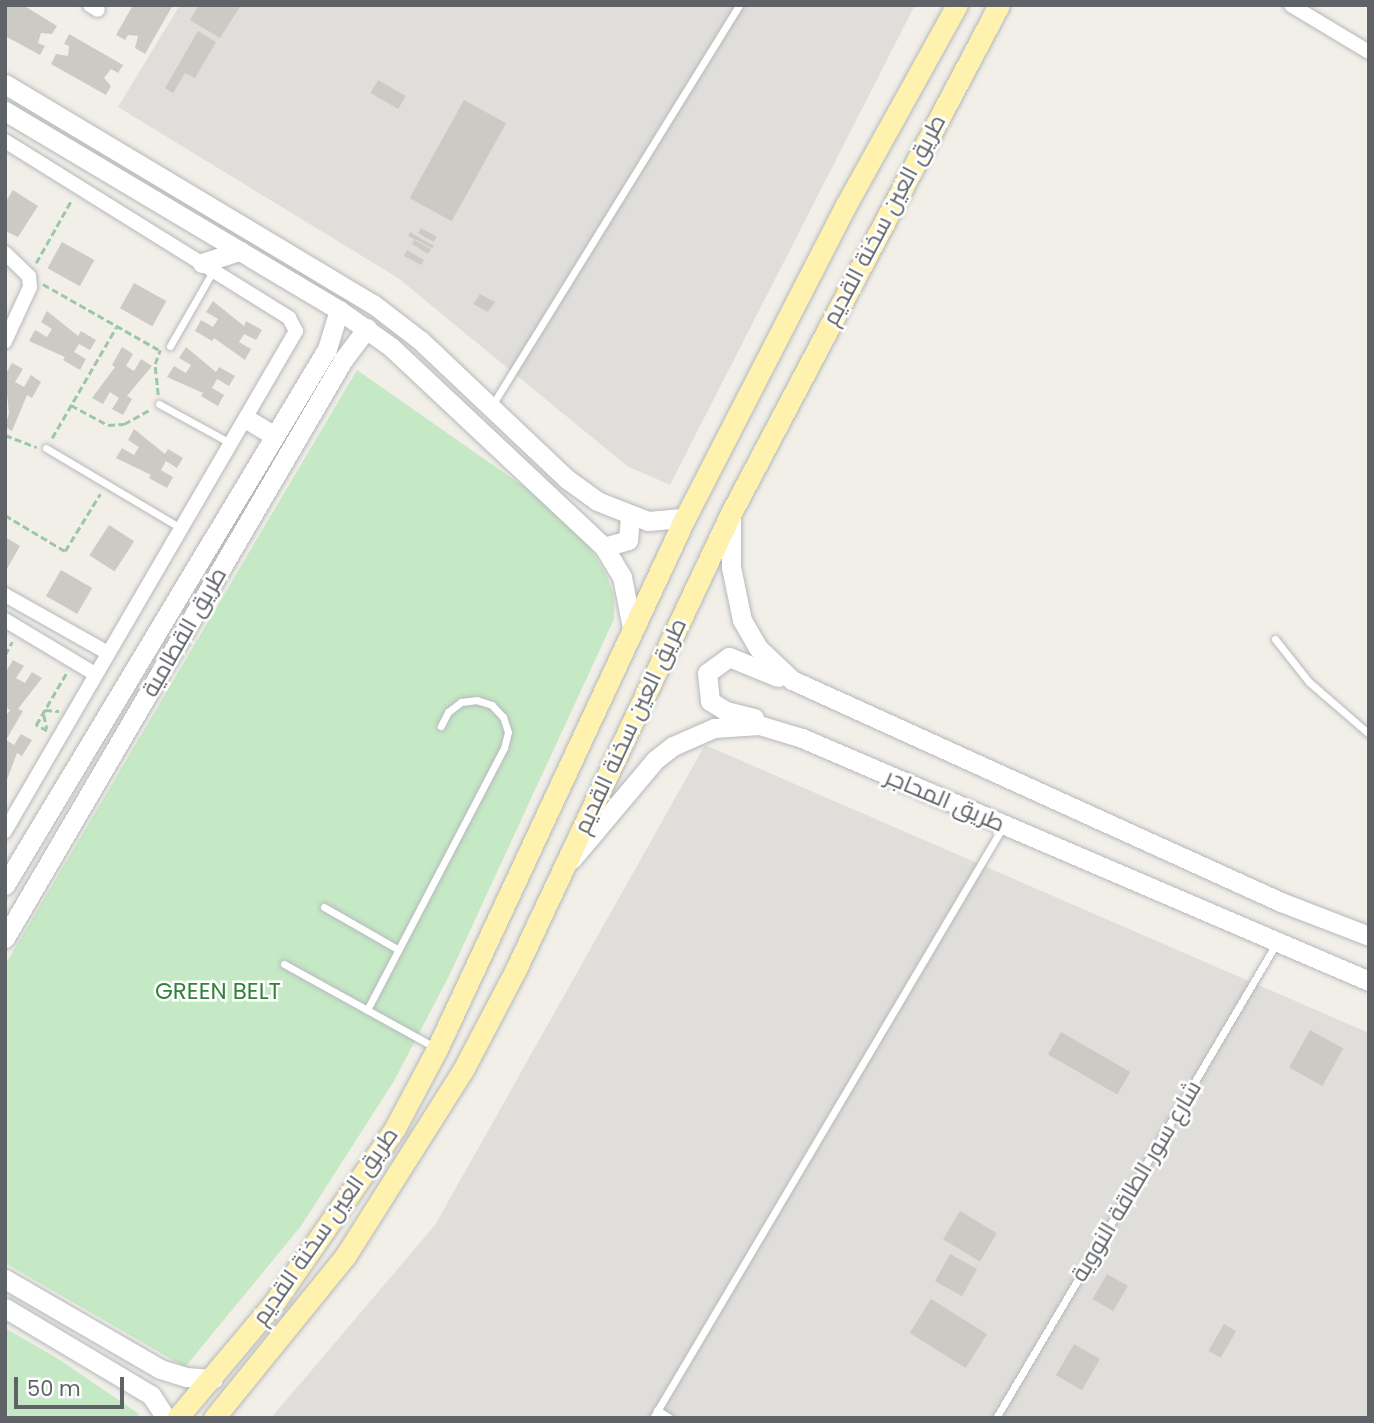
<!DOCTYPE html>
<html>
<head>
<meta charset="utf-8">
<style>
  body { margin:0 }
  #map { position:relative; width:1374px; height:1423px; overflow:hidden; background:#f1efe8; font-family:Poppins,Cairo,sans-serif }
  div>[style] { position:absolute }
  .industrial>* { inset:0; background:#e0deda }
  .green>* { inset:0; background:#c5e8c5 }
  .building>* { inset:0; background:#cccac5; transform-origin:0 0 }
  .path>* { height:2.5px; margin-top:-1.25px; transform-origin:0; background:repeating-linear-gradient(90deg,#9cc7a9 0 7px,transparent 0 10.5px) }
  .roads { filter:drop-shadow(0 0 2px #b5b8bc) drop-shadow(0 0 2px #b5b8bc) }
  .lane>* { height:7px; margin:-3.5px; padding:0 3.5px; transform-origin:3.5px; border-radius:3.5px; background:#fff }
  .street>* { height:14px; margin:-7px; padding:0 7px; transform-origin:7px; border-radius:7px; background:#fff }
  .secondary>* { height:19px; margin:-9.5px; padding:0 9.5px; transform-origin:9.5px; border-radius:9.5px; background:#fff }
  .primary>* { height:21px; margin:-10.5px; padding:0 10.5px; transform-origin:10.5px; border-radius:10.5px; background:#fff2af }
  span { translate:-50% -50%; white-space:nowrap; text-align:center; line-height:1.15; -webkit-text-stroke:5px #fff; paint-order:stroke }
  .street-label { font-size:23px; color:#5f6368 }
  .park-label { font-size:23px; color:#348238 }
  .frame { position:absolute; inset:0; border:7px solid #5f6368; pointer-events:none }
  .scale { position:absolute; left:14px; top:1377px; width:110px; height:32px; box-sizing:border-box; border:4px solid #5f6368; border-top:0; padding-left:9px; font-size:21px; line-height:24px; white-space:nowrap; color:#5f6368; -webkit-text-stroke:5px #fff; paint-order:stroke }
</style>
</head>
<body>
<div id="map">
  <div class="industrial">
    <i style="clip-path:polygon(180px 5px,915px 5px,670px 485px,627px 466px,398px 278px,118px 107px)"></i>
    <i style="clip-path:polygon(705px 745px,1369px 1033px,1369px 1418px,271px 1418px,435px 1225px)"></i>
  </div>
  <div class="green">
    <i style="clip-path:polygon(357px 370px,573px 521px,606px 574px,614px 596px,614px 619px,449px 976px,394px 1081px,301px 1226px,185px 1367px,5px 1263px,5px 965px)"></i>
    <i style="clip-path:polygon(5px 1328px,60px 1360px,139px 1414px,136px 1418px,5px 1418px)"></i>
  </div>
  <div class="building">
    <i style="clip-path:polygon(5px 5px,23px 5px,57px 26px,52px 34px,41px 33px,38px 43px,45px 46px,40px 55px,5px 36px)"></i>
    <i style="clip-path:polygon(133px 5px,173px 5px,145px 54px,135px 48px,138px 36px,128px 35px,125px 40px,116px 35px)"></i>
    <i style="clip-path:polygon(199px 5px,241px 5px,220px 38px,190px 20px)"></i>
    <i style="clip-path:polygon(198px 31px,216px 42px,195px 78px,185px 73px,173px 93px,165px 88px)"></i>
    <i style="clip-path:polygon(69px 34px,123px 65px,118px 73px,111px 69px,104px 78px,111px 86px,106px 95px,51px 64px,56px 54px,68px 56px,69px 46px,64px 44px)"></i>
    <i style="left:378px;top:80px;width:32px;height:15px;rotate:30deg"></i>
    <i style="left:464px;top:100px;width:48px;height:112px;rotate:29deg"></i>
    <i style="clip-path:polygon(13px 190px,38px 206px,18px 237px,5px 231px,5px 203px)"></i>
    <i style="left:421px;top:228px;width:18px;height:6px;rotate:29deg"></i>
    <i style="clip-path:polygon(410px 232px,434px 246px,432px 248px,408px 236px)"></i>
    <i style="clip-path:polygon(414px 240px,431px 249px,428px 254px,412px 244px)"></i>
    <i style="left:62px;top:242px;width:37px;height:30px;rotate:29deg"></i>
    <i style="clip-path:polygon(407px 250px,424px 260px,421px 265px,404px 256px)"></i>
    <i style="left:134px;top:283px;width:37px;height:29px;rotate:29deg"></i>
    <i style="clip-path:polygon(480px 294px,495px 302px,488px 312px,473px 304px)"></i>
    <i style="clip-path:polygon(213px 301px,244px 326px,246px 321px,262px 330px,256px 340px,244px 334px,239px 342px,251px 349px,245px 360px,214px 338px,212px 341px,195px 331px,201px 320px,213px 327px,218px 319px,206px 312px)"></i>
    <i style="clip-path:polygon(47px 311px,78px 336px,81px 331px,96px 340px,90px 350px,79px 344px,74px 352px,86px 359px,80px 370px,63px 360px,65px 357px,29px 341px,35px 330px,47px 337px,52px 329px,41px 322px)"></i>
    <i style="clip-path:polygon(122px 347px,133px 354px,126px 366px,134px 371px,141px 359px,152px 366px,127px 396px,132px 399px,123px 415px,112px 409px,119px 398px,110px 392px,103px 404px,92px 398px,115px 367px,112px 365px)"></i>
    <i style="clip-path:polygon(186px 347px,216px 372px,219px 367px,235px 376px,229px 386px,217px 379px,212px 388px,224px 395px,218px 406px,201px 396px,203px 393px,167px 377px,174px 366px,186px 373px,191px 365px,179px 358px)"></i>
    <i style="clip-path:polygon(12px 363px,23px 369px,15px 382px,24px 387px,31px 375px,41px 382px,32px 398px,27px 395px,12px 431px,5px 427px,9px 413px,5px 375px)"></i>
    <i style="clip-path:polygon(134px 429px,165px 454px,168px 449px,183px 458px,177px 468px,166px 461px,161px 470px,173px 477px,167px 488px,149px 478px,151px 475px,116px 458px,122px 448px,134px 455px,139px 447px,128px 440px)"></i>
    <i style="left:109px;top:525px;width:30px;height:36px;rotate:33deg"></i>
    <i style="clip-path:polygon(5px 537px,20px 546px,5px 572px)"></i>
    <i style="left:61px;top:570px;width:36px;height:30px;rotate:30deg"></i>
    <i style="clip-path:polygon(13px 660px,24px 666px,16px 678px,25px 683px,32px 672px,42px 678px,18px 709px,23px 711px,6px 740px,14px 745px,21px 734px,32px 740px,22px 756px,17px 753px,5px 785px,5px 717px,10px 710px,5px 707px,5px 673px)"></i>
    <i style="left:1310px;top:1030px;width:38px;height:43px;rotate:29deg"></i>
    <i style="left:1061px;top:1032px;width:80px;height:26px;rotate:30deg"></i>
    <i style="left:960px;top:1211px;width:43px;height:33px;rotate:31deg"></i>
    <i style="left:950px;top:1254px;width:31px;height:31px;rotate:29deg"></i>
    <i style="left:1107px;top:1274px;width:24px;height:29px;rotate:30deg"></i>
    <i style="left:931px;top:1299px;width:66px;height:40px;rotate:32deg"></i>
    <i style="left:1224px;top:1324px;width:14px;height:31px;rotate:30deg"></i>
    <i style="left:1074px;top:1344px;width:30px;height:36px;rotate:30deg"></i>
  </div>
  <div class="path">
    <i style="left:36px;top:263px;width:73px;rotate:-60.6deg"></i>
    <i style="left:43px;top:284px;width:133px;rotate:29.6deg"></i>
    <i style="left:158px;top:395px;width:31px;rotate:-96deg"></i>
    <i style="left:155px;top:364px;width:15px;rotate:-70deg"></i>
    <i style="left:71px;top:405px;width:42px;rotate:28.4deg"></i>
    <i style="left:108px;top:425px;width:16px;rotate:-4deg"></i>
    <i style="left:124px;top:424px;width:29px;rotate:-29deg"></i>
    <i style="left:5px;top:435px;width:34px;rotate:21deg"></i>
    <i style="left:52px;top:438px;width:129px;rotate:-59.9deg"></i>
    <i style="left:5px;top:515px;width:70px;rotate:31deg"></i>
    <i style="left:65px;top:551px;width:67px;rotate:-58.4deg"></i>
    <i style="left:5px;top:655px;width:15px;rotate:-62deg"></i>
    <i style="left:45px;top:710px;width:14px;rotate:4deg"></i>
    <i style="left:44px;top:715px;width:14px;rotate:78deg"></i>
    <i style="left:47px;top:731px;width:13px;rotate:-151deg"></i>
    <i style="left:36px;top:725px;width:61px;rotate:-59.7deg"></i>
  </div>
  <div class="roads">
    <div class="lane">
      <i style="left:170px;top:346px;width:86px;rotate:-60.2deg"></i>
      <i style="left:159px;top:404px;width:83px;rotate:28.7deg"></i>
      <i style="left:491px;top:407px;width:472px;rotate:-58.3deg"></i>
      <i style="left:46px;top:448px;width:157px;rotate:30.7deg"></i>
      <i style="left:1275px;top:639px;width:55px;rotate:51.7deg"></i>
      <i style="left:1309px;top:682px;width:79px;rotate:40.9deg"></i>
      <i style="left:324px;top:907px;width:86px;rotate:29.8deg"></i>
      <i style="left:284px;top:964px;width:174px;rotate:28.9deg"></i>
      <i style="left:367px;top:1010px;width:296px;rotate:-62.4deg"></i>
      <i style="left:504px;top:748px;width:16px;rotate:-76deg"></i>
      <i style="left:508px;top:732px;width:16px;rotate:-108deg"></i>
      <i style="left:503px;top:717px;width:16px;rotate:-133deg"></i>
      <i style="left:492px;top:705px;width:16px;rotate:-162deg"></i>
      <i style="left:477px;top:700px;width:16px;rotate:173deg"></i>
      <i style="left:461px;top:702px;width:16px;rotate:142deg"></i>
      <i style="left:448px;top:712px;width:16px;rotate:117deg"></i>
      <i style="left:657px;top:1410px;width:15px;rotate:32deg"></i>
      <i style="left:653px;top:1418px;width:689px;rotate:-59.38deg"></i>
      <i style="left:996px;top:1418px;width:551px;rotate:-59.43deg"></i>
    </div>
    <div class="street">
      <i style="left:90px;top:5px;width:9px;rotate:32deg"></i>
      <i style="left:1291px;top:5px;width:91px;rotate:31.1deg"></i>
      <i style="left:5px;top:141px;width:335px;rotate:31.9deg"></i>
      <i style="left:289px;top:318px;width:15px;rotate:62deg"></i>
      <i style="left:296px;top:331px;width:579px;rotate:120.2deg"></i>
      <i style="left:5px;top:253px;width:33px;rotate:44deg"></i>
      <i style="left:29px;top:276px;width:11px;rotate:85deg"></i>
      <i style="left:30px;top:287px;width:60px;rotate:114.8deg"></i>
      <i style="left:5px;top:595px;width:118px;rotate:29.4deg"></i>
      <i style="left:5px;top:620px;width:105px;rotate:31deg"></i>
    </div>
    <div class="secondary">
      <i style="left:5px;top:84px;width:429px;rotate:30.9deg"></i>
      <i style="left:373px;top:304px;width:59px;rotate:37.5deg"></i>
      <i style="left:420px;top:340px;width:202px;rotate:43.4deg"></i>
      <i style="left:567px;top:479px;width:37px;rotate:36deg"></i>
      <i style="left:597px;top:501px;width:55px;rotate:21.4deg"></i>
      <i style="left:648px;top:521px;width:37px;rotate:-5deg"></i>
      <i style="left:5px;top:111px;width:389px;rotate:30.8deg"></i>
      <i style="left:339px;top:310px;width:64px;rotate:35.4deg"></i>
      <i style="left:391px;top:347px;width:292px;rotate:43.2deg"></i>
      <i style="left:604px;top:547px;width:35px;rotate:59deg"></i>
      <i style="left:622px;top:577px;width:52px;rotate:78.9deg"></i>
      <i style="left:202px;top:263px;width:40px;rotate:-18deg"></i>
      <i style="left:248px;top:420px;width:31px;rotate:31deg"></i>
      <i style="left:731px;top:514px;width:53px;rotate:90deg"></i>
      <i style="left:731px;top:567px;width:54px;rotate:78.3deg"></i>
      <i style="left:742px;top:620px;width:32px;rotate:60deg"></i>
      <i style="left:758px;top:648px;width:47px;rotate:43.3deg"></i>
      <i style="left:792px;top:680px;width:537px;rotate:24.42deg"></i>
      <i style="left:1281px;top:902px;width:94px;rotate:21.1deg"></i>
      <i style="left:604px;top:547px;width:25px;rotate:-16deg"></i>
      <i style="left:628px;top:540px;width:23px;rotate:-85deg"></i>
      <i style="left:754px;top:718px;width:29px;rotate:-166deg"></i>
      <i style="left:726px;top:711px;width:19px;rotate:-148deg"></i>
      <i style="left:710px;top:701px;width:28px;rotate:-96deg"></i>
      <i style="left:707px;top:673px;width:27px;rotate:-36deg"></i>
      <i style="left:729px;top:657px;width:53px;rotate:22.2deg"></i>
      <i style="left:572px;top:859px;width:129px;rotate:-50deg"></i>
      <i style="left:655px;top:760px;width:23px;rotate:-38deg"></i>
      <i style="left:673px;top:746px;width:45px;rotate:-23.7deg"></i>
      <i style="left:714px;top:728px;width:45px;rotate:-3.8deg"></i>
      <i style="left:759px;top:725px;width:45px;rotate:16.8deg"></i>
      <i style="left:802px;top:738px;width:617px;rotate:23.2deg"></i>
      <i style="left:5px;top:885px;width:625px;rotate:-59deg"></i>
      <i style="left:327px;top:349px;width:41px;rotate:-72.9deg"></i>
      <i style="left:5px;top:938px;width:670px;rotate:-59.68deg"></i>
      <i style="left:343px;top:360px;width:40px;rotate:-53deg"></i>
      <i style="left:5px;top:1279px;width:179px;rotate:30.1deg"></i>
      <i style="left:160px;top:1369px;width:27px;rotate:17deg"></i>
      <i style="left:186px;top:1377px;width:27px;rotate:4deg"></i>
      <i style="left:5px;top:1308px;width:170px;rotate:30.8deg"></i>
      <i style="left:151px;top:1395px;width:27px;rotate:57deg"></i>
    </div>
    <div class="primary">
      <i style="left:177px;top:1418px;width:150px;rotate:-49.9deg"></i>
      <i style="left:274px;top:1303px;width:213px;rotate:-55.3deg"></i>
      <i style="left:395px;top:1128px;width:89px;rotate:-62deg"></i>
      <i style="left:437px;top:1049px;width:586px;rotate:-64.97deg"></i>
      <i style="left:685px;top:518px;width:352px;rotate:-62.8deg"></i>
      <i style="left:846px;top:205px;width:229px;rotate:-61deg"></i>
      <i style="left:214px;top:1418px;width:210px;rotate:-51deg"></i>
      <i style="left:346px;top:1255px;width:219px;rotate:-57.7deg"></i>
      <i style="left:463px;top:1070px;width:114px;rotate:-62.3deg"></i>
      <i style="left:516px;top:969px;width:504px;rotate:-64.76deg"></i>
      <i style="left:731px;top:513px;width:574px;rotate:-62.19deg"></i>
    </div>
  </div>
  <div class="street-label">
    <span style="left:884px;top:220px;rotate:-62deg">طريق العين سخنة القديم</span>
    <span style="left:184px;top:632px;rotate:-60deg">طريق القطامية</span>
    <span style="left:630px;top:726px;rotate:-65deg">طريق العين سخنة القديم</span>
    <span style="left:945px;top:800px;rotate:23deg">طريق المحاجر</span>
    <span style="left:1136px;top:1181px;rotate:-59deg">شارع سور الطاقة النووية</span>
    <span style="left:325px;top:1226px;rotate:-55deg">طريق العين سخنة القديم</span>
  </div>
  <div class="park-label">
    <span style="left:218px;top:991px">GREEN BELT</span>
  </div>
  <div class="frame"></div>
  <div class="scale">50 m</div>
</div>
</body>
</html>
